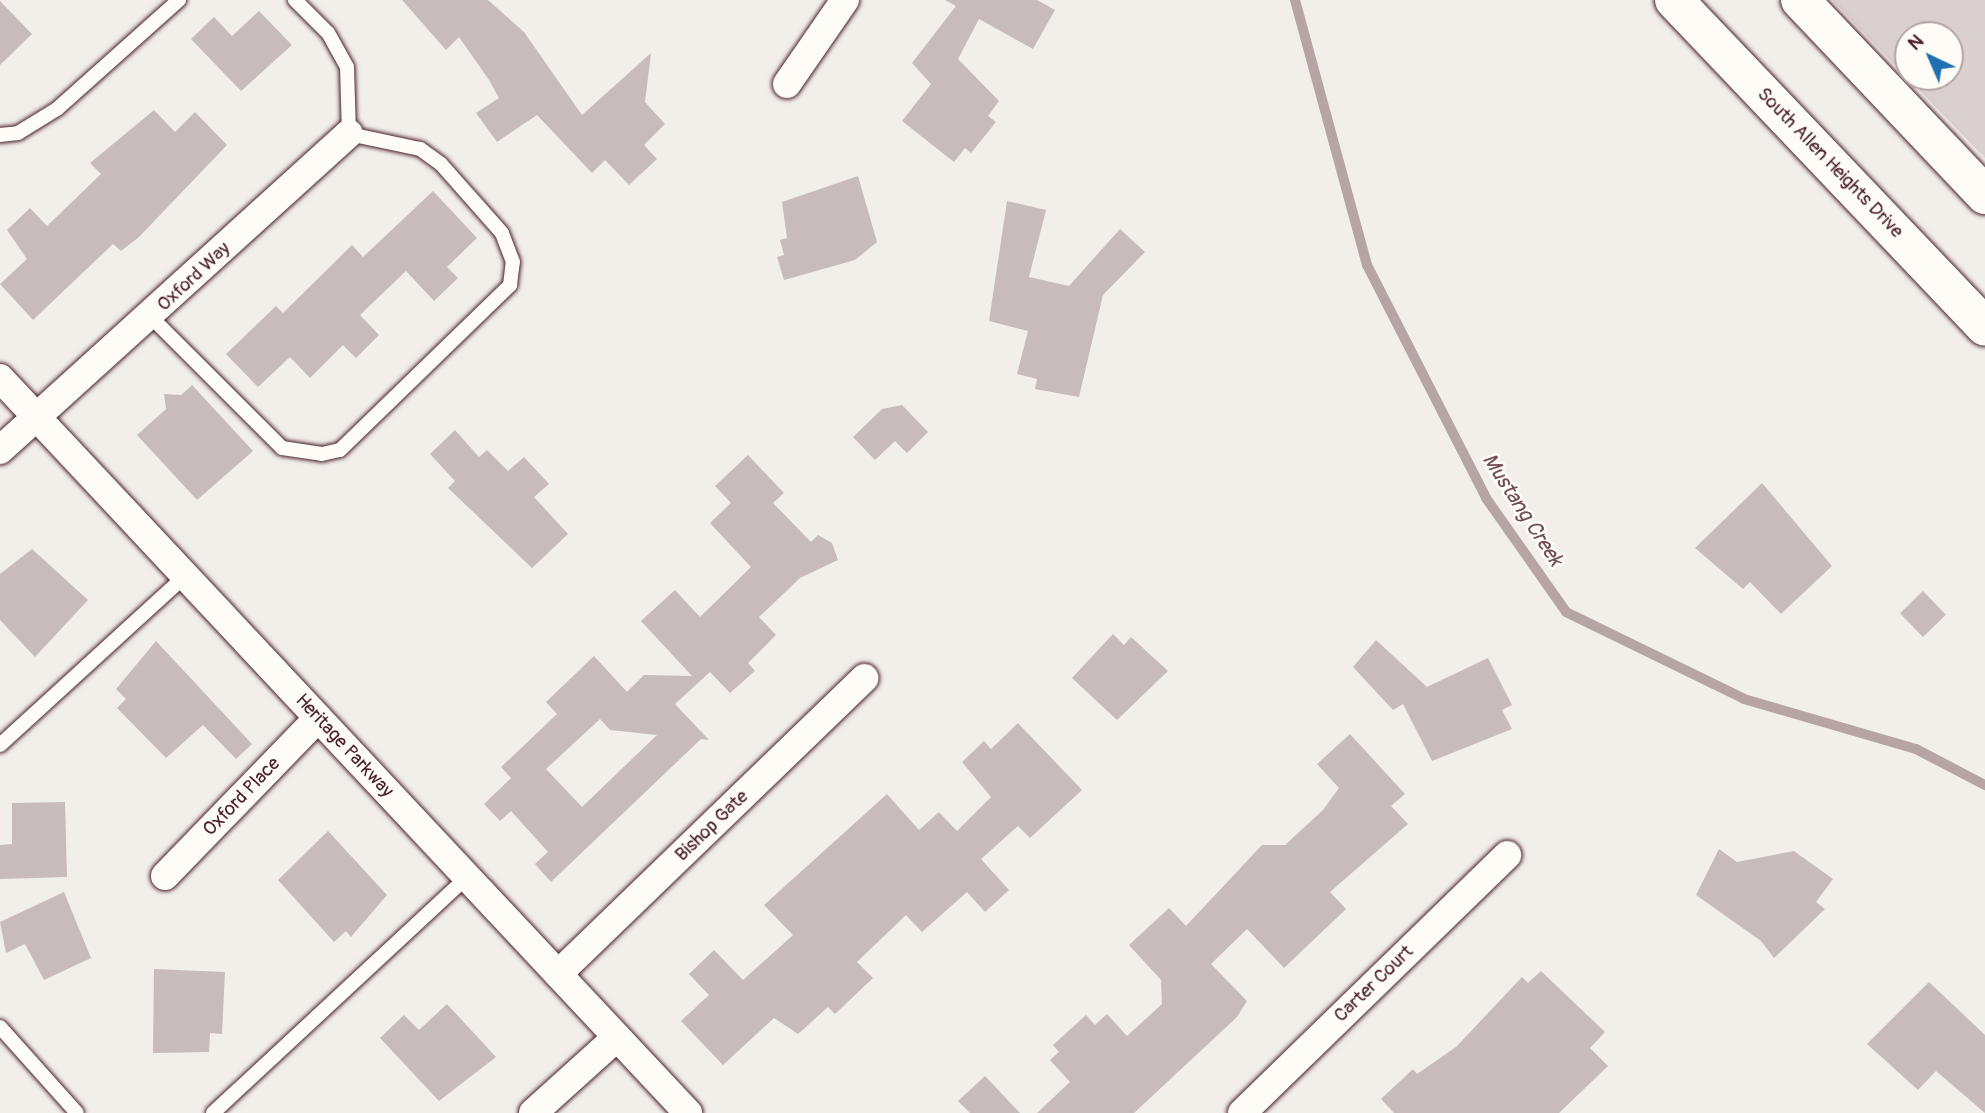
<!DOCTYPE html>
<html>
<head>
<meta charset="utf-8">
<style>
  body { margin:0 }
  #map { position:relative; width:1985px; height:1113px; overflow:hidden; background:#f2efeb; font-family:Pangolin,sans-serif }
  div>[style] { position:absolute }
  .green>* { inset:0; background:#d9d0cf }
  .stream>* { height:10px; margin:-5px; padding:0 5px; transform-origin:5px; border-radius:5px; background:#b7a5a6 }
  .building>* { inset:0; background:#c8bbbb; transform-origin:0 0 }
  .roads { filter:drop-shadow(0 0 2px #4a1f2b) drop-shadow(0 0 2px #4a1f2b) }
  .lane>* { height:14px; margin:-7px; padding:0 7px; transform-origin:7px; border-radius:7px; background:#fdfcf7 }
  .street>* { height:28px; margin:-14px; padding:0 14px; transform-origin:14px; border-radius:14px; background:#fdfcf7 }
  .secondary>* { height:38px; margin:-19px; padding:0 19px; transform-origin:19px; border-radius:19px; background:#fdfcf7 }
  span { translate:-50% -50%; white-space:nowrap; text-align:center; line-height:1.15; -webkit-text-stroke:5px #fdfcf7; paint-order:stroke }
  .street-label { font-size:19px; color:#4a1f2b }
  .water-label { font-size:21px; color:#704e56; font-style:italic }
  .north { position:absolute; left:1894px; top:21px; width:70px; height:70px; box-sizing:border-box; background:#fdfcf7; border:2px solid #b5a4a5; border-radius:50%; rotate:316deg; font-size:19px; font-weight:700; line-height:28px; text-align:center; color:#4a1f2b }
  .north::after { content:''; display:block; margin:auto; width:24px; height:32px; background:#1f6fb2; clip-path:polygon(50% 0,100% 100%,50% 72%,0 100%) }
</style>
</head>
<body>
<div id="map">
  <div class="green">
    <i style="clip-path:polygon(evenodd,1832px 0,1985px 0,1985px 158px,1832px 0,1908px 35px,1950px 35px,1950px 77px,1908px 77px,1908px 35px)"></i>
  </div>
  <div class="stream">
    <i style="left:1295px;top:0;width:275px;rotate:74.8deg"></i>
    <i style="left:1367px;top:265px;width:262px;rotate:62.9deg"></i>
    <i style="left:1486px;top:498px;width:139px;rotate:54.9deg"></i>
    <i style="left:1566px;top:612px;width:198px;rotate:26deg"></i>
    <i style="left:1744px;top:699px;width:179px;rotate:16.2deg"></i>
    <i style="left:1916px;top:749px;width:78px;rotate:27.6deg"></i>
  </div>
  <div class="building">
    <i style="clip-path:polygon(402px 0,488px 0,524px 32px,582px 115px,651px 53px,645px 102px,665px 124px,644px 145px,657px 159px,629px 185px,605px 160px,592px 173px,537px 115px,497px 142px,476px 113px,499px 98px,489px 80px,459px 37px,446px 50px)"></i>
    <i style="clip-path:polygon(945px 0,1037px 0,1055px 10px,1033px 49px,979px 19px,958px 59px,999px 101px,988px 116px,996px 122px,971px 153px,965px 148px,954px 162px,902px 121px,931px 84px,912px 63px,956px 6px)"></i>
    <i style="clip-path:polygon(0 1px,32px 34px,0 65px)"></i>
    <i style="clip-path:polygon(259px 11px,292px 45px,241px 91px,191px 39px,214px 17px,232px 36px)"></i>
    <i style="clip-path:polygon(154px 110px,175px 132px,195px 112px,227px 145px,139px 237px,121px 251px,113px 244px,33px 320px,0 284px,27px 259px,7px 230px,30px 208px,47px 226px,101px 174px,90px 163px)"></i>
    <i style="clip-path:polygon(858px 176px,877px 242px,855px 260px,784px 280px,777px 257px,784px 255px,780px 240px,787px 238px,782px 202px)"></i>
    <i style="clip-path:polygon(433px 191px,477px 238px,447px 267px,458px 278px,434px 301px,406px 271px,360px 315px,379px 335px,356px 358px,343px 345px,310px 378px,290px 357px,258px 387px,226px 354px,276px 306px,283px 313px,352px 245px,363px 257px)"></i>
    <i style="clip-path:polygon(1007px 201px,1046px 210px,1029px 277px,1069px 286px,1120px 229px,1145px 252px,1103px 295px,1079px 397px,1035px 389px,1037px 379px,1017px 374px,1028px 331px,989px 321px)"></i>
    <i style="clip-path:polygon(192px 385px,253px 451px,197px 500px,137px 435px,166px 409px,164px 394px,181px 395px)"></i>
    <i style="clip-path:polygon(902px 405px,928px 432px,907px 453px,895px 441px,875px 460px,853px 437px,882px 409px)"></i>
    <i style="clip-path:polygon(455px 430px,479px 457px,487px 450px,508px 471px,524px 457px,549px 484px,534px 497px,568px 534px,532px 568px,448px 488px,455px 481px,430px 454px)"></i>
    <i style="clip-path:polygon(evenodd,748px 455px,784px 493px,773px 503px,811px 542px,818px 535px,832px 543px,838px 560px,800px 578px,759px 617px,776px 635px,748px 663px,755px 671px,730px 693px,710px 672px,675px 704px,709px 740px,701px 739px,551px 882px,535px 864px,548px 852px,511px 811px,500px 821px,484px 804px,511px 778px,501px 767px,557px 714px,546px 702px,594px 656px,627px 692px,644px 675px,692px 676px,641px 621px,675px 590px,700px 617px,751px 567px,710px 523px,731px 503px,715px 486px,748px 455px,600px 719px,610px 730px,657px 735px,582px 807px,546px 769px,600px 719px)"></i>
    <i style="clip-path:polygon(1762px 483px,1832px 566px,1781px 614px,1750px 582px,1743px 589px,1695px 548px)"></i>
    <i style="clip-path:polygon(32px 549px,88px 600px,35px 657px,0 620px,0 574px)"></i>
    <i style="left:1923px;top:591px;width:33px;height:32px;rotate:46deg"></i>
    <i style="clip-path:polygon(1113px 634px,1124px 645px,1131px 637px,1168px 671px,1117px 720px,1072px 678px)"></i>
    <i style="clip-path:polygon(1376px 640px,1427px 687px,1488px 658px,1512px 705px,1502px 710px,1512px 729px,1432px 761px,1403px 704px,1393px 710px,1353px 667px)"></i>
    <i style="clip-path:polygon(156px 641px,252px 744px,236px 759px,203px 725px,166px 758px,117px 708px,126px 699px,116px 689px)"></i>
    <i style="clip-path:polygon(1018px 723px,1082px 790px,1030px 838px,1018px 826px,981px 859px,1009px 890px,985px 912px,967px 892px,922px 932px,906px 915px,857px 962px,873px 978px,835px 1014px,828px 1007px,798px 1034px,774px 1018px,723px 1065px,681px 1021px,709px 995px,689px 974px,714px 950px,743px 980px,793px 935px,764px 905px,887px 794px,919px 830px,939px 812px,957px 831px,991px 797px,962px 762px,984px 741px,991px 749px)"></i>
    <i style="clip-path:polygon(1350px 734px,1405px 794px,1391px 806px,1408px 824px,1330px 892px,1346px 909px,1284px 968px,1247px 929px,1211px 964px,1247px 1001px,1237px 1017px,1134px 1113px,1037px 1113px,1070px 1082px,1050px 1060px,1059px 1052px,1053px 1045px,1086px 1015px,1095px 1025px,1107px 1014px,1127px 1036px,1162px 1004px,1161px 980px,1129px 945px,1169px 908px,1186px 926px,1262px 845px,1285px 845px,1323px 810px,1339px 788px,1317px 764px)"></i>
    <i style="clip-path:polygon(65px 802px,67px 877px,0 879px,0 845px,12px 844px,12px 803px)"></i>
    <i style="clip-path:polygon(328px 831px,387px 895px,351px 937px,346px 931px,334px 942px,278px 880px)"></i>
    <i style="clip-path:polygon(1719px 849px,1737px 862px,1794px 851px,1833px 879px,1816px 902px,1825px 909px,1774px 958px,1761px 941px,1696px 895px)"></i>
    <i style="clip-path:polygon(64px 892px,91px 958px,44px 980px,25px 944px,6px 953px,0 922px)"></i>
    <i style="clip-path:polygon(154px 969px,225px 972px,222px 1034px,210px 1033px,209px 1052px,153px 1053px)"></i>
    <i style="clip-path:polygon(1541px 971px,1605px 1032px,1590px 1048px,1608px 1066px,1559px 1113px,1394px 1113px,1381px 1099px,1413px 1069px,1417px 1074px,1456px 1047px,1522px 977px,1528px 983px)"></i>
    <i style="clip-path:polygon(1929px 982px,1985px 1035px,1985px 1113px,1936px 1071px,1918px 1090px,1867px 1044px)"></i>
    <i style="clip-path:polygon(447px 1004px,496px 1057px,439px 1101px,380px 1038px,404px 1015px,419px 1030px)"></i>
    <i style="clip-path:polygon(985px 1076px,1020px 1113px,970px 1113px,958px 1101px)"></i>
  </div>
  <div class="roads">
    <div class="lane">
      <i style="left:0;top:135px;width:18px;rotate:-6deg"></i>
      <i style="left:18px;top:133px;width:46px;rotate:-31.6deg"></i>
      <i style="left:57px;top:109px;width:164px;rotate:-41.8deg"></i>
      <i style="left:151px;top:317px;width:185px;rotate:45deg"></i>
      <i style="left:282px;top:448px;width:40px;rotate:8.5deg"></i>
      <i style="left:322px;top:454px;width:18px;rotate:-13deg"></i>
      <i style="left:340px;top:450px;width:237px;rotate:-44.1deg"></i>
      <i style="left:510px;top:285px;width:23px;rotate:-83deg"></i>
      <i style="left:513px;top:262px;width:31px;rotate:-111deg"></i>
      <i style="left:502px;top:233px;width:92px;rotate:-131.5deg"></i>
      <i style="left:441px;top:164px;width:26px;rotate:-144deg"></i>
      <i style="left:420px;top:149px;width:73px;rotate:-168.1deg"></i>
      <i style="left:349px;top:134px;width:67px;rotate:-91.7deg"></i>
      <i style="left:347px;top:67px;width:39px;rotate:-119deg"></i>
      <i style="left:328px;top:33px;width:47px;rotate:-135deg"></i>
      <i style="left:0;top:745px;width:251px;rotate:-42.4deg"></i>
      <i style="left:0;top:1027px;width:115px;rotate:48.2deg"></i>
      <i style="left:213px;top:1113px;width:347px;rotate:-42.9deg"></i>
    </div>
    <div class="street">
      <i style="left:787px;top:84px;width:102px;rotate:-55.4deg"></i>
      <i style="left:0;top:378px;width:1007px;rotate:46.89deg"></i>
      <i style="left:0;top:450px;width:471px;rotate:-42.2deg"></i>
      <i style="left:165px;top:876px;width:220px;rotate:-45.9deg"></i>
      <i style="left:558px;top:974px;width:426px;rotate:-44deg"></i>
      <i style="left:533px;top:1113px;width:113px;rotate:-42.1deg"></i>
      <i style="left:1242px;top:1113px;width:370px;rotate:-44.2deg"></i>
    </div>
    <div class="secondary">
      <i style="left:1674px;top:0;width:451px;rotate:46.4deg"></i>
      <i style="left:1800px;top:0;width:269px;rotate:46.5deg"></i>
    </div>
  </div>
  <div class="street-label">
    <span style="left:1830px;top:163px;rotate:46deg">South Allen Heights Drive</span>
    <span style="left:194px;top:277px;rotate:-43deg">Oxford Way</span>
    <span style="left:344px;top:746px;rotate:47deg">Heritage Parkway</span>
    <span style="left:242px;top:797px;rotate:-46deg">Oxford Place</span>
    <span style="left:712px;top:826px;rotate:-44deg">Bishop Gate</span>
    <span style="left:1374px;top:984px;rotate:-44deg">Carter Court</span>
  </div>
  <div class="water-label">
    <span style="left:1522px;top:510px;rotate:57deg">Mustang Creek</span>
  </div>
  <div class="north">N</div>
</div>
</body>
</html>
